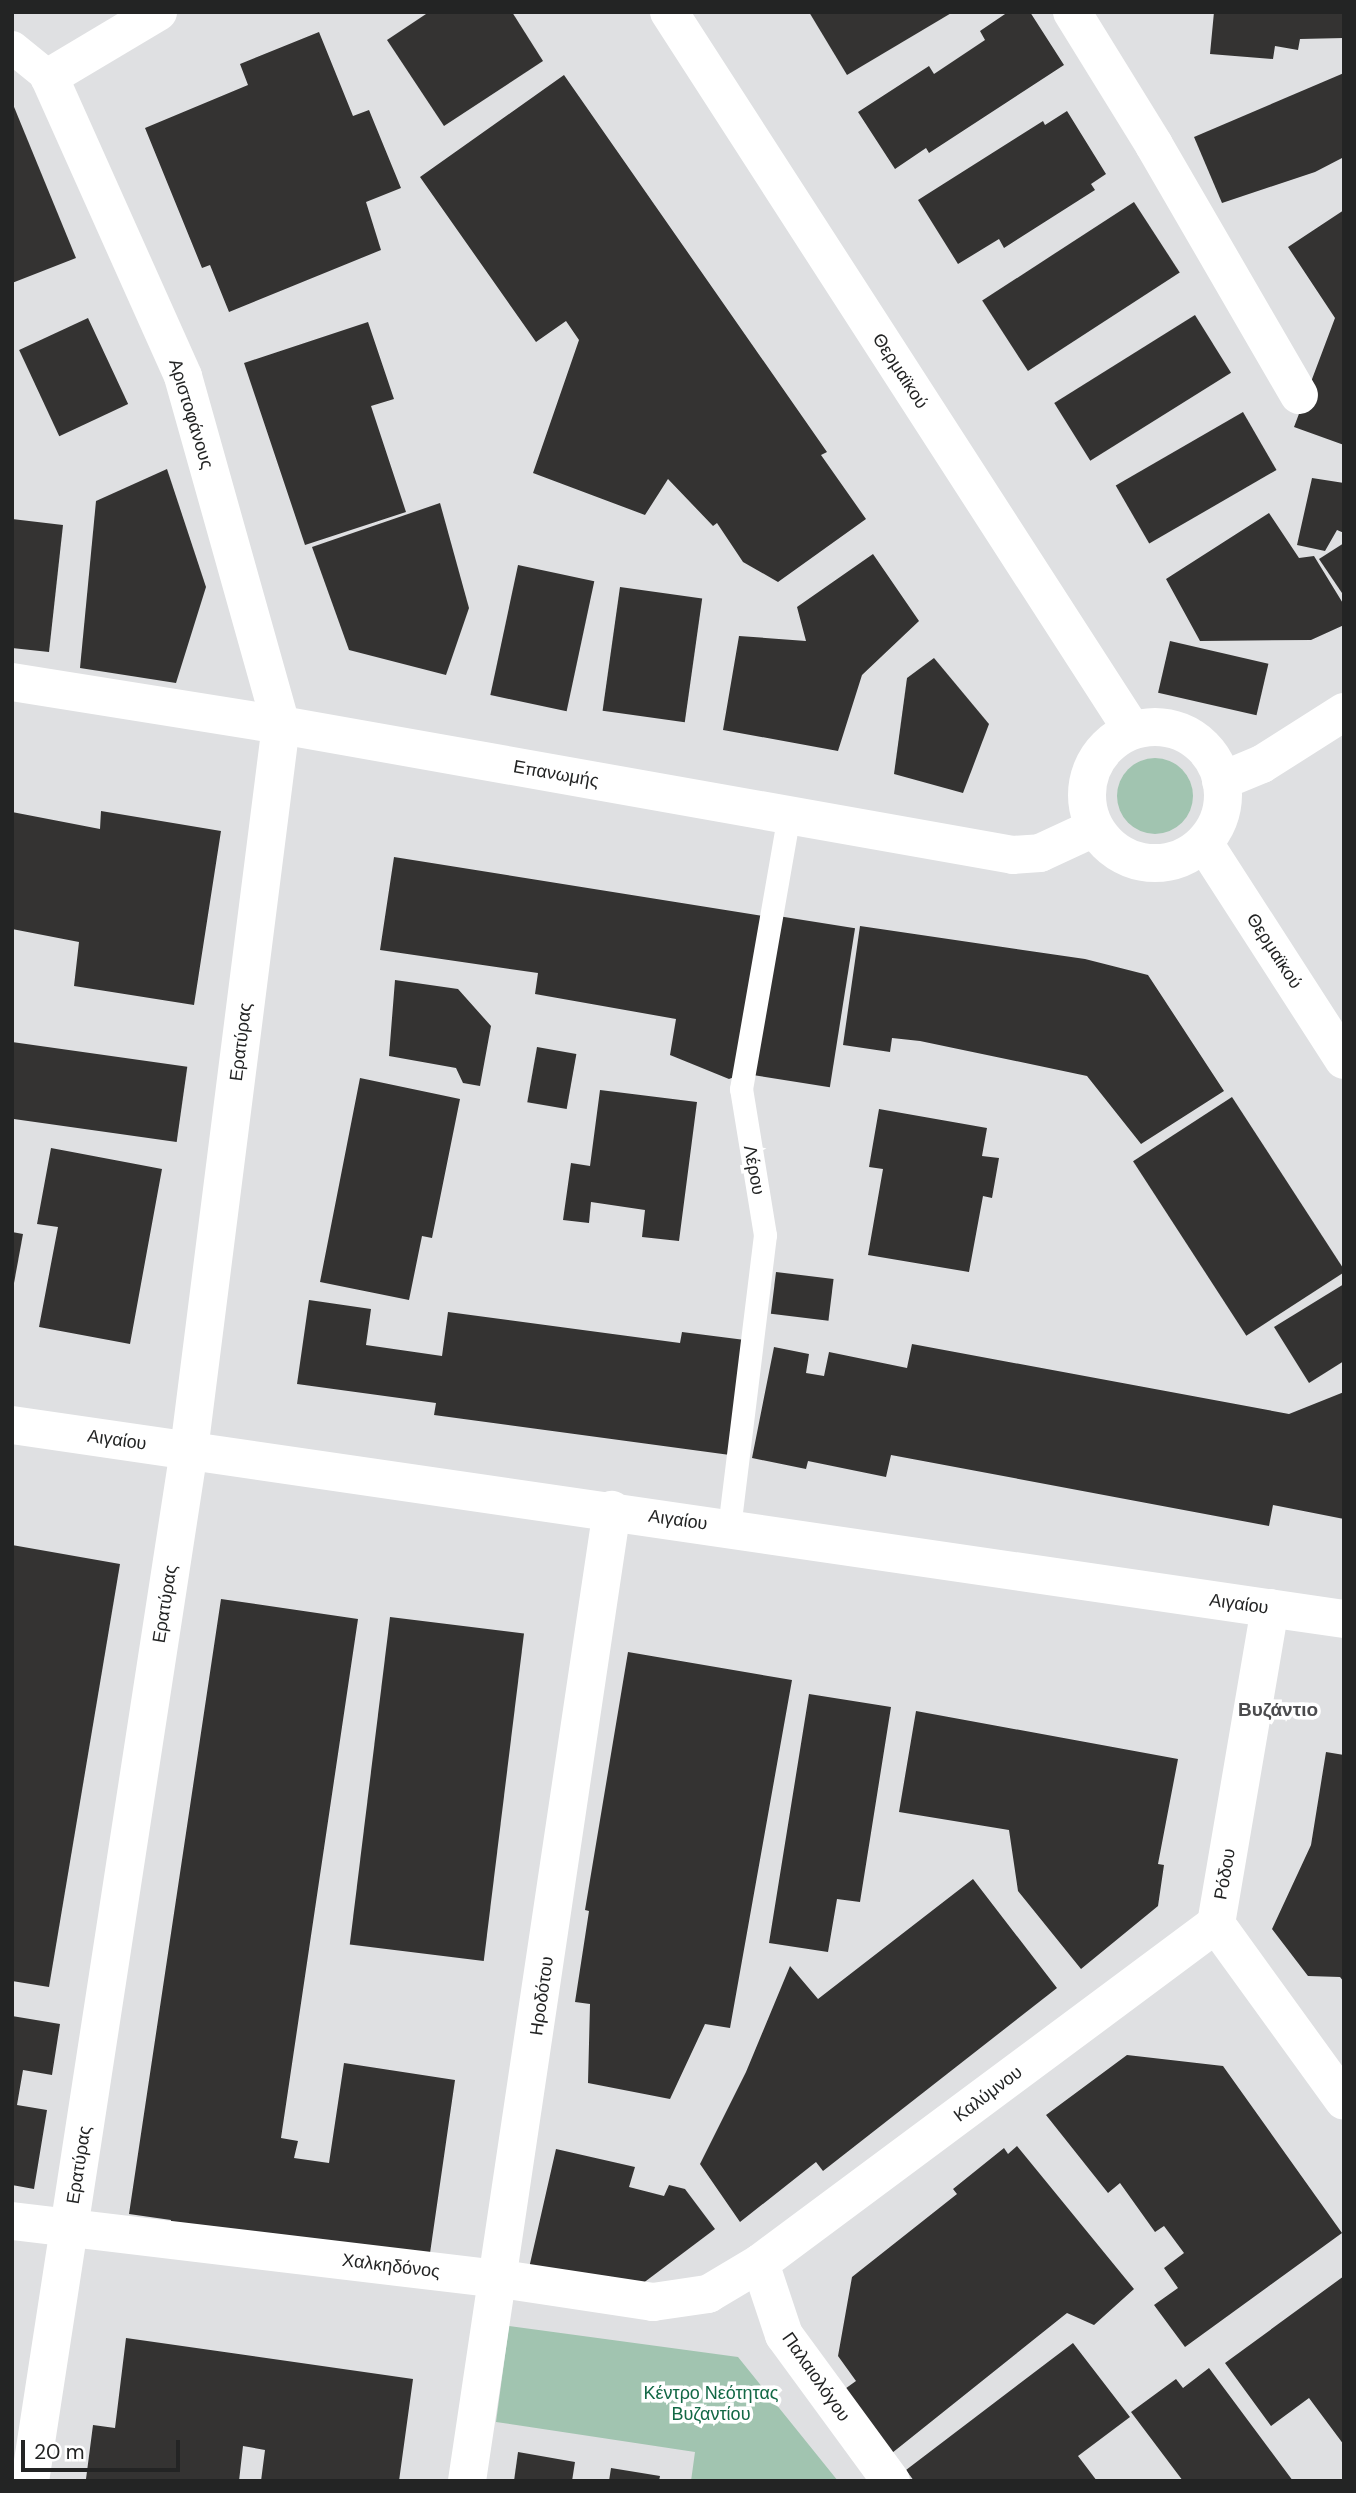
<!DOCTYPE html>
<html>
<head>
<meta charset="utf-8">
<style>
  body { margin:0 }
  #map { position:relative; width:1356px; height:2493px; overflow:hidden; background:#dfe0e2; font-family:"DM Sans",sans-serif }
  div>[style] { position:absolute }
  .green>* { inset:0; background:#a1c4b0 }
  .round { border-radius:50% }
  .building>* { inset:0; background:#343332; transform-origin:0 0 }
  .service>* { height:23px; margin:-11.5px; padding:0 11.5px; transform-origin:11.5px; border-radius:11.5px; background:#fff }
  .pedestrian>* { height:33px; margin:-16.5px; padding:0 16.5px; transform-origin:16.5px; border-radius:16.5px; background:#fff }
  .minor>* { height:38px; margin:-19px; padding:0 19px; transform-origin:19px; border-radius:19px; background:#fff }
  .minor>.ring { margin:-19px; padding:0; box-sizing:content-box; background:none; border:38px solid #fff; border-radius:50% }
  .secondary>* { height:38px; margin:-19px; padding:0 19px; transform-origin:19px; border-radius:19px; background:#fff }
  span { translate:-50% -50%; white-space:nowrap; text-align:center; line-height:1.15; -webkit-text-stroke:7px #fff; paint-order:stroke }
  .street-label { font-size:18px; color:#232424 }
  .park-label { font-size:18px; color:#126845 }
  .neighbourhood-label { font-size:19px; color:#4c4c4e; font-weight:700 }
  .frame { position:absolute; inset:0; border:14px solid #232424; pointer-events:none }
  .scale { position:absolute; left:21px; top:2440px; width:159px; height:32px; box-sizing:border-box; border:4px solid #232424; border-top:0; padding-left:9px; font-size:21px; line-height:24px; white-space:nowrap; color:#232424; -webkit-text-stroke:5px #fff; paint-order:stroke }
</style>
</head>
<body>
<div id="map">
  <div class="green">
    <i class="round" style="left:1117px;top:758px;width:76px;height:76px"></i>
    <i style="clip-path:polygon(509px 2326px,738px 2357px,838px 2481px,691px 2481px,695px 2452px,496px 2422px)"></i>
  </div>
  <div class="building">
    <i style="clip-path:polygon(429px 12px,512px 12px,543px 61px,444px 126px,387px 40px)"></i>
    <i style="clip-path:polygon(809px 12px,953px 12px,847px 75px)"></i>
    <i style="clip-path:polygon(1008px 12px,1030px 12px,1064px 65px,929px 153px,926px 148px,895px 169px,858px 112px,929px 66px,934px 74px,985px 40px,980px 31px)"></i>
    <i style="clip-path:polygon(1214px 12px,1344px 12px,1344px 38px,1300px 39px,1298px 50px,1275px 46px,1273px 59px,1210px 54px)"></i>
    <i style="clip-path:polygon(319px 32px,353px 116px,369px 110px,401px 188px,366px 202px,381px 250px,229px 312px,210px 265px,202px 268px,145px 128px,248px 85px,240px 64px)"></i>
    <i style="clip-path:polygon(1344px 73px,1344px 157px,1315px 172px,1222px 203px,1194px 137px)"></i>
    <i style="clip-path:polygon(564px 75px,827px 452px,821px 455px,866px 519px,778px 582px,743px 562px,717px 523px,713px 526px,668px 479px,645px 515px,533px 473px,579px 340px,566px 321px,536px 342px,420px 177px)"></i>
    <i style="clip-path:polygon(12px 102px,76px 258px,12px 283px)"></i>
    <i style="clip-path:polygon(1067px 111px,1106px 174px,1091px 184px,1095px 190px,1004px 248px,999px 239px,958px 264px,918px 200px,1043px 121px,1045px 125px)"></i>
    <i style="left:1134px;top:202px;width:84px;height:181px;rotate:57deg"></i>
    <i style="clip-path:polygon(1344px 210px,1344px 445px,1294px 427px,1335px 318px,1288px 247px)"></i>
    <i style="left:1195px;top:315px;width:68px;height:166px;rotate:58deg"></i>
    <i style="left:88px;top:318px;width:95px;height:76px;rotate:65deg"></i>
    <i style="clip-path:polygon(368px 322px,394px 399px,371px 406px,406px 512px,305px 545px,244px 363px)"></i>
    <i style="left:1243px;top:412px;width:67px;height:147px;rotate:60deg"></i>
    <i style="clip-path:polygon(167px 469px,206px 587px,176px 683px,80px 668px,96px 501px)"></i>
    <i style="clip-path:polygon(1312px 478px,1344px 483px,1344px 533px,1337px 530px,1325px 551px,1297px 545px)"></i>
    <i style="clip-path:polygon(440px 503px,469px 608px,446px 675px,349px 650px,312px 547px)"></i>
    <i style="clip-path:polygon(1269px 513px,1299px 558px,1314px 556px,1344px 605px,1344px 625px,1311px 640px,1200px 641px,1166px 579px)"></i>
    <i style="clip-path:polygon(12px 519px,63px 525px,49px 652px,12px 648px)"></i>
    <i style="clip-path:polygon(1344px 543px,1344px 596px,1319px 559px)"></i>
    <i style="clip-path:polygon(873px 554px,919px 621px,862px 675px,838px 751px,723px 730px,739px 636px,806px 641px,797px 607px)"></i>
    <i style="left:518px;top:565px;width:78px;height:133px;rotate:12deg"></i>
    <i style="left:620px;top:587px;width:83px;height:125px;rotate:8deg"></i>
    <i style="left:1170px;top:641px;width:101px;height:53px;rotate:13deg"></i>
    <i style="clip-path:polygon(934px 658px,989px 724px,963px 793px,894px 774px,907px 678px)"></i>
    <i style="clip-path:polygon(101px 811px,221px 831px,194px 1005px,74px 986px,79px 942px,12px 929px,12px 812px,100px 829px)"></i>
    <i style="clip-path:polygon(394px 857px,763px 916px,737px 1076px,729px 1079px,670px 1055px,676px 1019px,535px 994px,538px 973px,380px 950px)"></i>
    <i style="left:778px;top:916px;width:78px;height:161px;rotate:9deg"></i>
    <i style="clip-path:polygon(860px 926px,1085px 959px,1148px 975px,1224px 1091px,1141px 1144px,1087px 1076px,920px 1041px,892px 1038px,890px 1052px,843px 1045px)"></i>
    <i style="clip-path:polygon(395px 980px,458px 989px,491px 1026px,480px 1086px,463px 1083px,456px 1068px,389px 1056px)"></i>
    <i style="left:12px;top:1042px;width:177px;height:76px;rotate:8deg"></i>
    <i style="left:537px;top:1047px;width:40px;height:56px;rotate:10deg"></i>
    <i style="clip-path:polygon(360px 1078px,460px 1099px,432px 1238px,422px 1236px,409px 1300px,320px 1282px)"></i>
    <i style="clip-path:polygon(600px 1090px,697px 1102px,679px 1241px,642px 1237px,645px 1210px,591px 1202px,589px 1223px,563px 1220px,571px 1163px,590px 1166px)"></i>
    <i style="left:1232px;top:1097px;width:208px;height:118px;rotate:57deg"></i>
    <i style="clip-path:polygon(879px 1109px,987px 1128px,982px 1156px,999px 1158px,992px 1198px,983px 1196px,969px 1272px,868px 1255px,883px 1169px,869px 1167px)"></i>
    <i style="clip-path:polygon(51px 1148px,162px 1169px,130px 1344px,39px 1327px,58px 1227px,37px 1224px)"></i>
    <i style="clip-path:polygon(12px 1232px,23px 1234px,14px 1283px,12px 1283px)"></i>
    <i style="left:776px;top:1272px;width:58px;height:42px;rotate:7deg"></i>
    <i style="clip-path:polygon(1344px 1284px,1344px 1361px,1309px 1383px,1274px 1327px)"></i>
    <i style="clip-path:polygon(309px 1300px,371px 1309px,366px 1345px,442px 1356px,448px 1312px,680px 1343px,682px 1332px,745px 1340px,730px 1455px,434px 1415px,436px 1403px,297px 1384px)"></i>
    <i style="clip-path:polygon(912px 1344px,1289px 1414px,1344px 1392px,1344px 1519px,1273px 1505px,1269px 1526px,891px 1455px,886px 1477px,808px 1461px,806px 1469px,752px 1458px,774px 1347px,809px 1354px,806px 1373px,824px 1376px,829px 1352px,907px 1368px)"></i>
    <i style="clip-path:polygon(12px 1545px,120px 1564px,49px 1987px,12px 1981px)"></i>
    <i style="clip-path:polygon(221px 1599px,358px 1619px,281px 2138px,298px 2141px,294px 2158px,329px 2163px,344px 2063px,455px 2080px,428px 2267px,170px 2230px,171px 2220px,129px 2214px)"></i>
    <i style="left:390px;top:1617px;width:135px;height:330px;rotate:7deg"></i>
    <i style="clip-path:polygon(628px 1652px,792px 1680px,730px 2028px,705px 2024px,670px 2099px,588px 2083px,590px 2004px,575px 2002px,589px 1911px,585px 1910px)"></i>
    <i style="clip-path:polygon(809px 1694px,891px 1707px,860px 1902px,837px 1899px,828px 1952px,769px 1943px)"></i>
    <i style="clip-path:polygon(916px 1711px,1178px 1759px,1158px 1864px,1164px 1865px,1158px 1906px,1081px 1969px,1018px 1891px,1009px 1830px,899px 1812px)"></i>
    <i style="clip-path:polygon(1326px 1752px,1344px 1755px,1344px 1982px,1340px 1977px,1308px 1976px,1272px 1929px,1311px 1845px)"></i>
    <i style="clip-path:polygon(973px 1879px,1057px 1988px,823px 2171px,816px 2162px,740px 2222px,700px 2164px,746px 2072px,790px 1966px,818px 1999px)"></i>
    <i style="clip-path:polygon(12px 2016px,60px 2024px,52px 2075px,23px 2070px,17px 2105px,47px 2110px,34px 2189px,12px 2185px)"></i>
    <i style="clip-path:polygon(1127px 2055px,1223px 2066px,1342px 2233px,1185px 2347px,1154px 2305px,1178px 2288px,1164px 2268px,1184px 2253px,1164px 2226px,1155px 2232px,1120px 2183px,1108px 2193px,1046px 2115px)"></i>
    <i style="clip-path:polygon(1017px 2146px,1134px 2289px,1094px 2325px,1067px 2313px,892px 2453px,842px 2391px,856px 2381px,838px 2356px,852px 2277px,957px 2194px,953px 2189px,1004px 2148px,1008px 2154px)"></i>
    <i style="clip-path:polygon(556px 2149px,635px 2167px,629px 2187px,664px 2196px,669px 2185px,685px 2189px,715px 2229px,634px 2290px,529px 2268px)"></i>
    <i style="clip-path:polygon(1344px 2276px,1344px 2445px,1309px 2398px,1271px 2426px,1225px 2363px)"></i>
    <i style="clip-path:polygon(126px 2338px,413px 2379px,399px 2481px,261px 2481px,265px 2450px,243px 2446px,239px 2481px,86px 2479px,93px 2425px,115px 2428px)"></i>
    <i style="clip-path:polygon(1073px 2343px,1130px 2417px,1078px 2456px,1097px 2481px,914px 2481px,906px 2470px)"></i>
    <i style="clip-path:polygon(1209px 2368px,1293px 2481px,1183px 2481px,1131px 2412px,1176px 2379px,1183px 2388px)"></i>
    <i style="clip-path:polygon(518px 2452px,575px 2462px,572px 2481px,514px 2481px)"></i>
    <i style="clip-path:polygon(611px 2468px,660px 2476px,659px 2481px,609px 2481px)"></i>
  </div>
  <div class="service">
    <i style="left:729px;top:1528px;width:295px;rotate:-83deg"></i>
    <i style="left:765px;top:1235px;width:148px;rotate:-99.3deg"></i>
    <i style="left:741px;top:1089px;width:278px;rotate:-80.1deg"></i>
  </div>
  <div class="pedestrian">
    <i style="left:12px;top:47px;width:48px;rotate:39deg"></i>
  </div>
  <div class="minor">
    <i style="left:669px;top:12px;width:854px;rotate:57.18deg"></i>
    <i style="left:1072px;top:12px;width:156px;rotate:58.3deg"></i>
    <i style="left:1154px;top:145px;width:289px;rotate:59.9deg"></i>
    <i style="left:12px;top:682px;width:272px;rotate:9.1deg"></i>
    <i style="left:281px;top:725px;width:743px;rotate:10.07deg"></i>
    <i style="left:1013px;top:855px;width:27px;rotate:-4deg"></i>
    <i style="left:1040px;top:853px;width:60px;rotate:-24.8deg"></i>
    <i class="ring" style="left:1087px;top:727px;width:98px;height:98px"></i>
    <i style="left:1221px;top:781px;width:44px;rotate:-22.5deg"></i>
    <i style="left:1262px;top:764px;width:97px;rotate:-32.4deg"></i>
    <i style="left:1204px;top:843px;width:258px;rotate:57.2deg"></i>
    <i style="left:1270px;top:1608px;width:321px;rotate:99.7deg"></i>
    <i style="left:1216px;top:1924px;width:218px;rotate:54.1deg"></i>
    <i style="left:12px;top:2221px;width:492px;rotate:6.8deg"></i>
    <i style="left:501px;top:2279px;width:154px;rotate:8.6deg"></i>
    <i style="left:653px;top:2302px;width:56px;rotate:-8.3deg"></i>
    <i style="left:708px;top:2294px;width:61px;rotate:-30.8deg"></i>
    <i style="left:760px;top:2263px;width:568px;rotate:-36.63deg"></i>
    <i style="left:760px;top:2263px;width:76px;rotate:71.6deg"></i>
    <i style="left:784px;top:2335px;width:181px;rotate:53.8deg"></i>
    <i style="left:30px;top:2481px;width:1043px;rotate:-81.23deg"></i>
    <i style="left:189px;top:1450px;width:731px;rotate:-82.77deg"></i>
    <i style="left:281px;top:725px;width:362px;rotate:-105.7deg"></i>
    <i style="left:183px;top:376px;width:328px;rotate:-114.1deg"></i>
    <i style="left:49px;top:77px;width:127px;rotate:-30.8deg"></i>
    <i style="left:467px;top:2481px;width:982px;rotate:-81.51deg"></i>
  </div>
  <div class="secondary">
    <i style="left:12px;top:1425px;width:1346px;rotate:8.29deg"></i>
  </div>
  <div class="street-label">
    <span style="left:900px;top:371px;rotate:57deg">Θερμαϊκού</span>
    <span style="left:191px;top:414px;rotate:73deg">Αριστοφάνους</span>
    <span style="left:556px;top:774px;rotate:10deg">Επανωμής</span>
    <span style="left:1274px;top:951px;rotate:57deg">Θερμαϊκού</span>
    <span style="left:241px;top:1042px;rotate:-83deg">Ερατύρας</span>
    <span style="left:754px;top:1170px;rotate:79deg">Λέρου</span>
    <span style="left:117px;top:1440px;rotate:8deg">Αιγαίου</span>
    <span style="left:678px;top:1520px;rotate:8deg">Αιγαίου</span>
    <span style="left:165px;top:1604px;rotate:-81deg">Ερατύρας</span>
    <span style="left:1239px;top:1604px;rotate:8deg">Αιγαίου</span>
    <span style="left:1225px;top:1874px;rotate:-80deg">Ρόδου</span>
    <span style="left:542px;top:1996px;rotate:-82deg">Ηροδότου</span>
    <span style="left:988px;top:2094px;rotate:-37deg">Καλύμνου</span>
    <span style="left:79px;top:2165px;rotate:-81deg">Ερατύρας</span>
    <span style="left:391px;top:2266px;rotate:7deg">Χαλκηδόνος</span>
    <span style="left:816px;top:2377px;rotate:55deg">Παλαιολόγου</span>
  </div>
  <div class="park-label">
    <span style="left:711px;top:2404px">Κέντρο Νεότητας<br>Βυζαντίου</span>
  </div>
  <div class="neighbourhood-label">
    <span style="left:1278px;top:1710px">Βυζάντιο</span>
  </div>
  <div class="frame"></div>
  <div class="scale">20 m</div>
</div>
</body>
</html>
